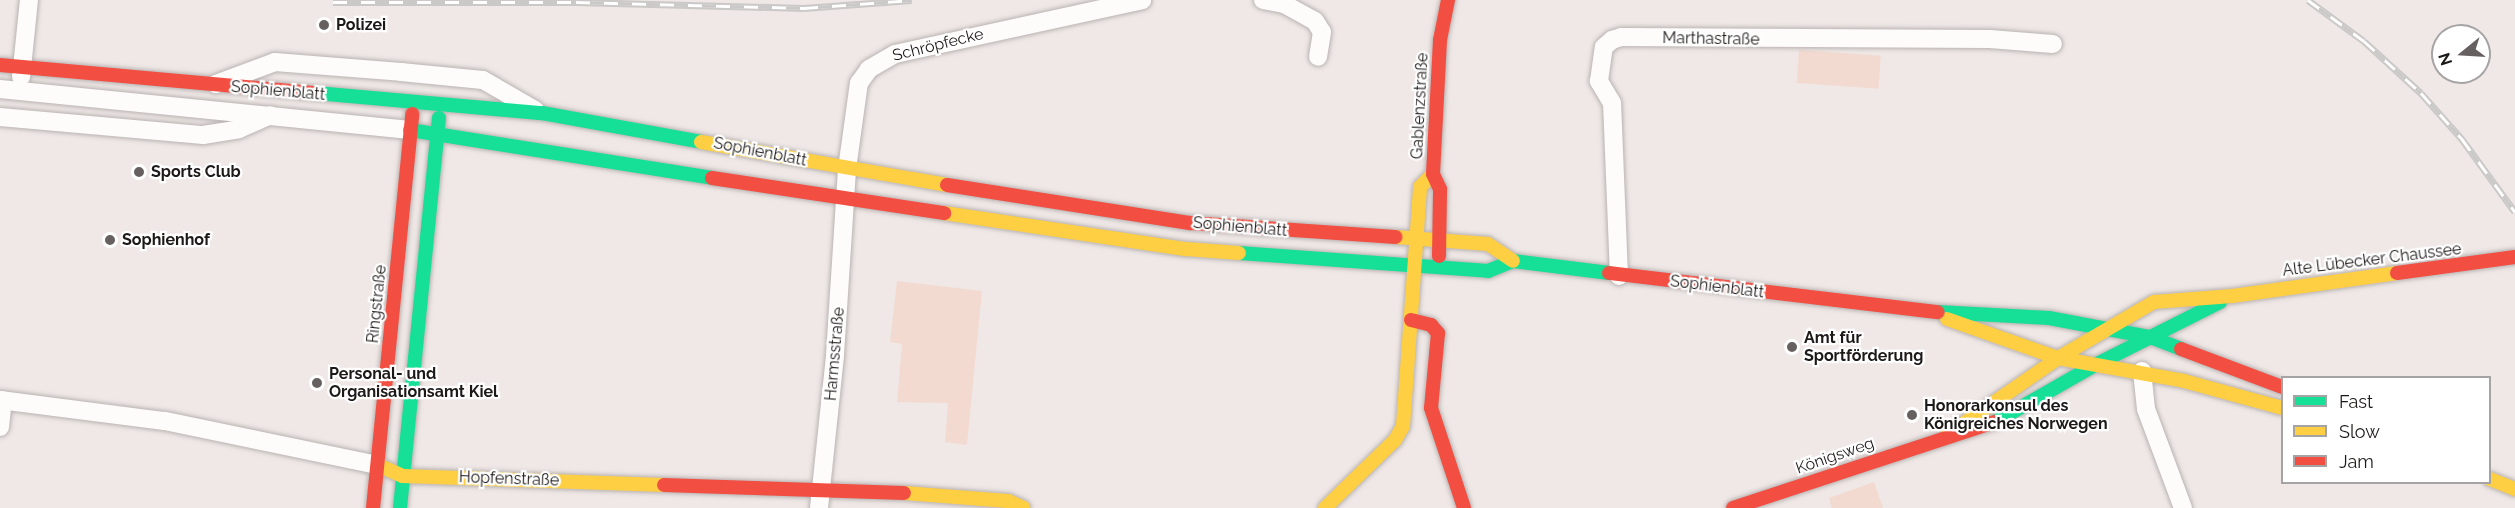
<!DOCTYPE html>
<html>
<head>
<meta charset="utf-8">
<style>
  body { margin:0 }
  #map { position:relative; width:2515px; height:508px; overflow:hidden; background:#efe8e6; font-family:Raleway,sans-serif }
  div>[style] { position:absolute }
  .green>* { inset:0; background:#f3dad0; transform-origin:0 0 }
  .roads { filter:drop-shadow(0 0 2px #b9b3b2) drop-shadow(0 0 2px #b9b3b2) }
  .street>* { height:18px; margin:-9px; padding:0 9px; transform-origin:9px; border-radius:9px; background:#fdfcfb }
  .fast>* { height:14px; margin:-7px; padding:0 7px; transform-origin:7px; border-radius:7px; background:#16e098 }
  .slow>* { height:14px; margin:-7px; padding:0 7px; transform-origin:7px; border-radius:7px; background:#ffcf43 }
  .jam>* { height:14px; margin:-7px; padding:0 7px; transform-origin:7px; border-radius:7px; background:#f24e42 }
  .rail>* { height:7px; margin-top:-3.5px; transform-origin:0; background:repeating-linear-gradient(90deg,#fff 0 14px,#cac9c7 0 28px); box-sizing:border-box; border-block:2px solid #cac9c7 }
  .dots>* { width:16px; height:16px; translate:-50% -50%; box-sizing:border-box; border:3px solid #fff; border-radius:50% }
  span { translate:-50% -50%; white-space:nowrap; text-align:center; line-height:1.15; -webkit-text-stroke:4.5px #fff; paint-order:stroke }
  .poi-label { font-size:16px; color:#1d1918; font-weight:700 }
  .left { translate:0 -50%; text-align:left }
  .street-label { font-size:16px; color:#1d1918 }
  .legend { position:absolute; left:2281px; top:376px; width:210px; height:108px; box-sizing:border-box; background:#fff; border:2px solid #a5a3a3; margin:0; padding:8px 10px; list-style:none; font-size:18px; color:#1d1918 }
  .legend li { display:flex; align-items:center; gap:12px; height:30px }
  .legend b { width:30px; border:2px solid #a5a3a3 }
  .north { position:absolute; left:2431px; top:24px; width:60px; height:60px; box-sizing:border-box; background:#fff; border:2px solid #a5a3a3; border-radius:50%; rotate:252deg; font-size:16px; font-weight:700; line-height:24px; text-align:center; color:#1d1918 }
  .north::after { content:''; display:block; margin:auto; width:21px; height:27px; background:#666160; clip-path:polygon(50% 0,100% 100%,50% 72%,0 100%) }
</style>
</head>
<body>
<div id="map">
  <div class="green">
    <i style="left:1799px;top:50px;width:82px;height:33px;rotate:4deg"></i>
    <i style="clip-path:polygon(897px 281px,982px 291px,967px 445px,945px 442px,948px 403px,897px 402px,902px 344px,890px 342px)"></i>
    <i style="clip-path:polygon(1874px 482px,1883px 508px,1832px 508px,1829px 498px)"></i>
  </div>
  <div class="roads">
    <div class="street">
      <i style="left:1263px;top:0;width:21px;rotate:11deg"></i>
      <i style="left:1284px;top:4px;width:35px;rotate:29deg"></i>
      <i style="left:1315px;top:21px;width:13px;rotate:58deg"></i>
      <i style="left:1322px;top:32px;width:25px;rotate:99deg"></i>
      <i style="left:21px;top:77px;width:77px;rotate:-84.1deg"></i>
      <i style="left:216px;top:84px;width:63px;rotate:-20.4deg"></i>
      <i style="left:275px;top:62px;width:126px;rotate:4.5deg"></i>
      <i style="left:401px;top:72px;width:82px;rotate:5.6deg"></i>
      <i style="left:483px;top:80px;width:60px;rotate:30deg"></i>
      <i style="left:0;top:89px;width:412px;rotate:5.7deg"></i>
      <i style="left:0;top:117px;width:204px;rotate:5.1deg"></i>
      <i style="left:203px;top:135px;width:36px;rotate:-9deg"></i>
      <i style="left:239px;top:129px;width:34px;rotate:-24deg"></i>
      <i style="left:1619px;top:276px;width:173px;rotate:-92.3deg"></i>
      <i style="left:1612px;top:103px;width:26px;rotate:-121deg"></i>
      <i style="left:1599px;top:81px;width:34px;rotate:-82deg"></i>
      <i style="left:1604px;top:47px;width:11px;rotate:-41deg"></i>
      <i style="left:1612px;top:40px;width:9px;rotate:-18deg"></i>
      <i style="left:1621px;top:37px;width:369px;rotate:0.3deg"></i>
      <i style="left:1990px;top:39px;width:63px;rotate:4.5deg"></i>
      <i style="left:2142px;top:371px;width:38px;rotate:84deg"></i>
      <i style="left:2146px;top:409px;width:106px;rotate:69.5deg"></i>
      <i style="left:0;top:400px;width:166px;rotate:7.3deg"></i>
      <i style="left:165px;top:421px;width:217px;rotate:11.7deg"></i>
      <i style="left:0;top:427px;width:27px;rotate:-84deg"></i>
      <i style="left:819px;top:508px;width:154px;rotate:-84deg"></i>
      <i style="left:835px;top:355px;width:186px;rotate:-86.3deg"></i>
      <i style="left:847px;top:169px;width:87px;rotate:-82.1deg"></i>
      <i style="left:859px;top:83px;width:17px;rotate:-54deg"></i>
      <i style="left:869px;top:69px;width:30px;rotate:-30deg"></i>
      <i style="left:895px;top:54px;width:253px;rotate:-12.3deg"></i>
    </div>
    <div class="fast">
      <i style="left:316px;top:93px;width:227px;rotate:5.1deg"></i>
      <i style="left:542px;top:113px;width:162px;rotate:10.3deg"></i>
      <i style="left:410px;top:130px;width:306px;rotate:9deg"></i>
      <i style="left:1239px;top:253px;width:250px;rotate:4.1deg"></i>
      <i style="left:1488px;top:271px;width:27px;rotate:-22deg"></i>
      <i style="left:1513px;top:261px;width:97px;rotate:7.1deg"></i>
      <i style="left:1938px;top:312px;width:111px;rotate:3.1deg"></i>
      <i style="left:2049px;top:318px;width:103px;rotate:10.7deg"></i>
      <i style="left:2150px;top:337px;width:33px;rotate:21deg"></i>
      <i style="left:1995px;top:422px;width:115px;rotate:-29.7deg"></i>
      <i style="left:2095px;top:365px;width:140px;rotate:-26.7deg"></i>
      <i style="left:400px;top:508px;width:392px;rotate:-84.3deg"></i>
    </div>
    <div class="slow">
      <i style="left:701px;top:142px;width:250px;rotate:9.9deg"></i>
      <i style="left:944px;top:213px;width:245px;rotate:8.5deg"></i>
      <i style="left:1186px;top:249px;width:53px;rotate:4.3deg"></i>
      <i style="left:1396px;top:237px;width:92px;rotate:4.4deg"></i>
      <i style="left:1488px;top:244px;width:30px;rotate:34deg"></i>
      <i style="left:1947px;top:319px;width:118px;rotate:19.4deg"></i>
      <i style="left:2058px;top:358px;width:128px;rotate:10.3deg"></i>
      <i style="left:2184px;top:381px;width:102px;rotate:15.4deg"></i>
      <i style="left:1947px;top:435px;width:135px;rotate:-34.7deg"></i>
      <i style="left:2058px;top:358px;width:111px;rotate:-30.3deg"></i>
      <i style="left:2154px;top:302px;width:78px;rotate:-4.4deg"></i>
      <i style="left:2232px;top:296px;width:167px;rotate:-7.9deg"></i>
      <i style="left:378px;top:465px;width:27px;rotate:24deg"></i>
      <i style="left:403px;top:476px;width:261px;rotate:2deg"></i>
      <i style="left:2490px;top:479px;width:27px;rotate:22deg"></i>
      <i style="left:904px;top:493px;width:104px;rotate:4.4deg"></i>
      <i style="left:1008px;top:501px;width:17px;rotate:24deg"></i>
      <i style="left:1325px;top:508px;width:98px;rotate:-44.2deg"></i>
      <i style="left:1395px;top:440px;width:16px;rotate:-60deg"></i>
      <i style="left:1403px;top:426px;width:240px;rotate:-85.9deg"></i>
      <i style="left:1420px;top:187px;width:18px;rotate:-45deg"></i>
    </div>
    <div class="jam">
      <i style="left:0;top:65px;width:317px;rotate:5.1deg"></i>
      <i style="left:712px;top:178px;width:235px;rotate:8.6deg"></i>
      <i style="left:947px;top:185px;width:247px;rotate:8.9deg"></i>
      <i style="left:1191px;top:223px;width:205px;rotate:3.9deg"></i>
      <i style="left:1439px;top:256px;width:67px;rotate:-89.1deg"></i>
      <i style="left:1440px;top:189px;width:17px;rotate:-115deg"></i>
      <i style="left:1433px;top:174px;width:134px;rotate:-87deg"></i>
      <i style="left:1440px;top:40px;width:41px;rotate:-78.7deg"></i>
      <i style="left:1609px;top:273px;width:331px;rotate:6.8deg"></i>
      <i style="left:2397px;top:273px;width:119px;rotate:-7.7deg"></i>
      <i style="left:1411px;top:320px;width:21px;rotate:14deg"></i>
      <i style="left:1431px;top:325px;width:11px;rotate:49deg"></i>
      <i style="left:1438px;top:333px;width:75px;rotate:95.3deg"></i>
      <i style="left:1431px;top:408px;width:105px;rotate:71.7deg"></i>
      <i style="left:2181px;top:349px;width:108px;rotate:20.6deg"></i>
      <i style="left:664px;top:485px;width:240px;rotate:1.9deg"></i>
      <i style="left:373px;top:508px;width:396px;rotate:-84.3deg"></i>
      <i style="left:1733px;top:508px;width:276px;rotate:-18.2deg"></i>
    </div>
  </div>
  <div class="rail">
    <i style="left:2308px;top:0;width:69px;rotate:36.2deg"></i>
    <i style="left:2364px;top:41px;width:77px;rotate:42.4deg"></i>
    <i style="left:2421px;top:93px;width:62px;rotate:48.3deg"></i>
    <i style="left:2462px;top:139px;width:90px;rotate:54deg"></i>
    <i style="left:333px;top:2px;width:243px"></i>
    <i style="left:576px;top:2px;width:228px;rotate:1.5deg"></i>
    <i style="left:804px;top:8px;width:108px;rotate:-4.2deg"></i>
  </div>
  <div class="dots">
    <i style="left:324px;top:25px;background:#666160"></i>
    <i style="left:139px;top:172px;background:#666160"></i>
    <i style="left:110px;top:240px;background:#666160"></i>
    <i style="left:1792px;top:347px;background:#666160"></i>
    <i style="left:317px;top:383px;background:#666160"></i>
    <i style="left:1912px;top:415px;background:#666160"></i>
  </div>
  <div class="poi-label">
    <span class="left" style="left:336px;top:25px">Polizei</span>
    <span class="left" style="left:151px;top:172px">Sports Club</span>
    <span class="left" style="left:122px;top:240px">Sophienhof</span>
    <span class="left" style="left:1804px;top:347px">Amt für<br>Sportförderung</span>
    <span class="left" style="left:329px;top:383px">Personal- und<br>Organisationsamt Kiel</span>
    <span class="left" style="left:1924px;top:415px">Honorarkonsul des<br>Königreiches Norwegen</span>
  </div>
  <div class="street-label">
    <span style="left:1711px;top:39px;rotate:1deg">Marthastraße</span>
    <span style="left:938px;top:45px;rotate:-14deg">Schröpfecke</span>
    <span style="left:278px;top:91px;rotate:5deg">Sophienblatt</span>
    <span style="left:1420px;top:106px;rotate:-87deg">Gablenzstraße</span>
    <span style="left:760px;top:152px;rotate:11deg">Sophienblatt</span>
    <span style="left:1240px;top:227px;rotate:5deg">Sophienblatt</span>
    <span style="left:2372px;top:260px;rotate:-7deg">Alte Lübecker Chaussee</span>
    <span style="left:1717px;top:287px;rotate:7deg">Sophienblatt</span>
    <span style="left:377px;top:304px;rotate:-84deg">Ringstraße</span>
    <span style="left:835px;top:354px;rotate:-85deg">Harmsstraße</span>
    <span style="left:1835px;top:456px;rotate:-19deg">Königsweg</span>
    <span style="left:509px;top:479px;rotate:2deg">Hopfenstraße</span>
  </div>
  <ul class="legend">
  <li><b style="height:8px;background:#16e098"></b>Fast</li>
  <li><b style="height:8px;background:#ffcf43"></b>Slow</li>
  <li><b style="height:8px;background:#f24e42"></b>Jam</li>
  </ul>
  <div class="north">N</div>
</div>
</body>
</html>
